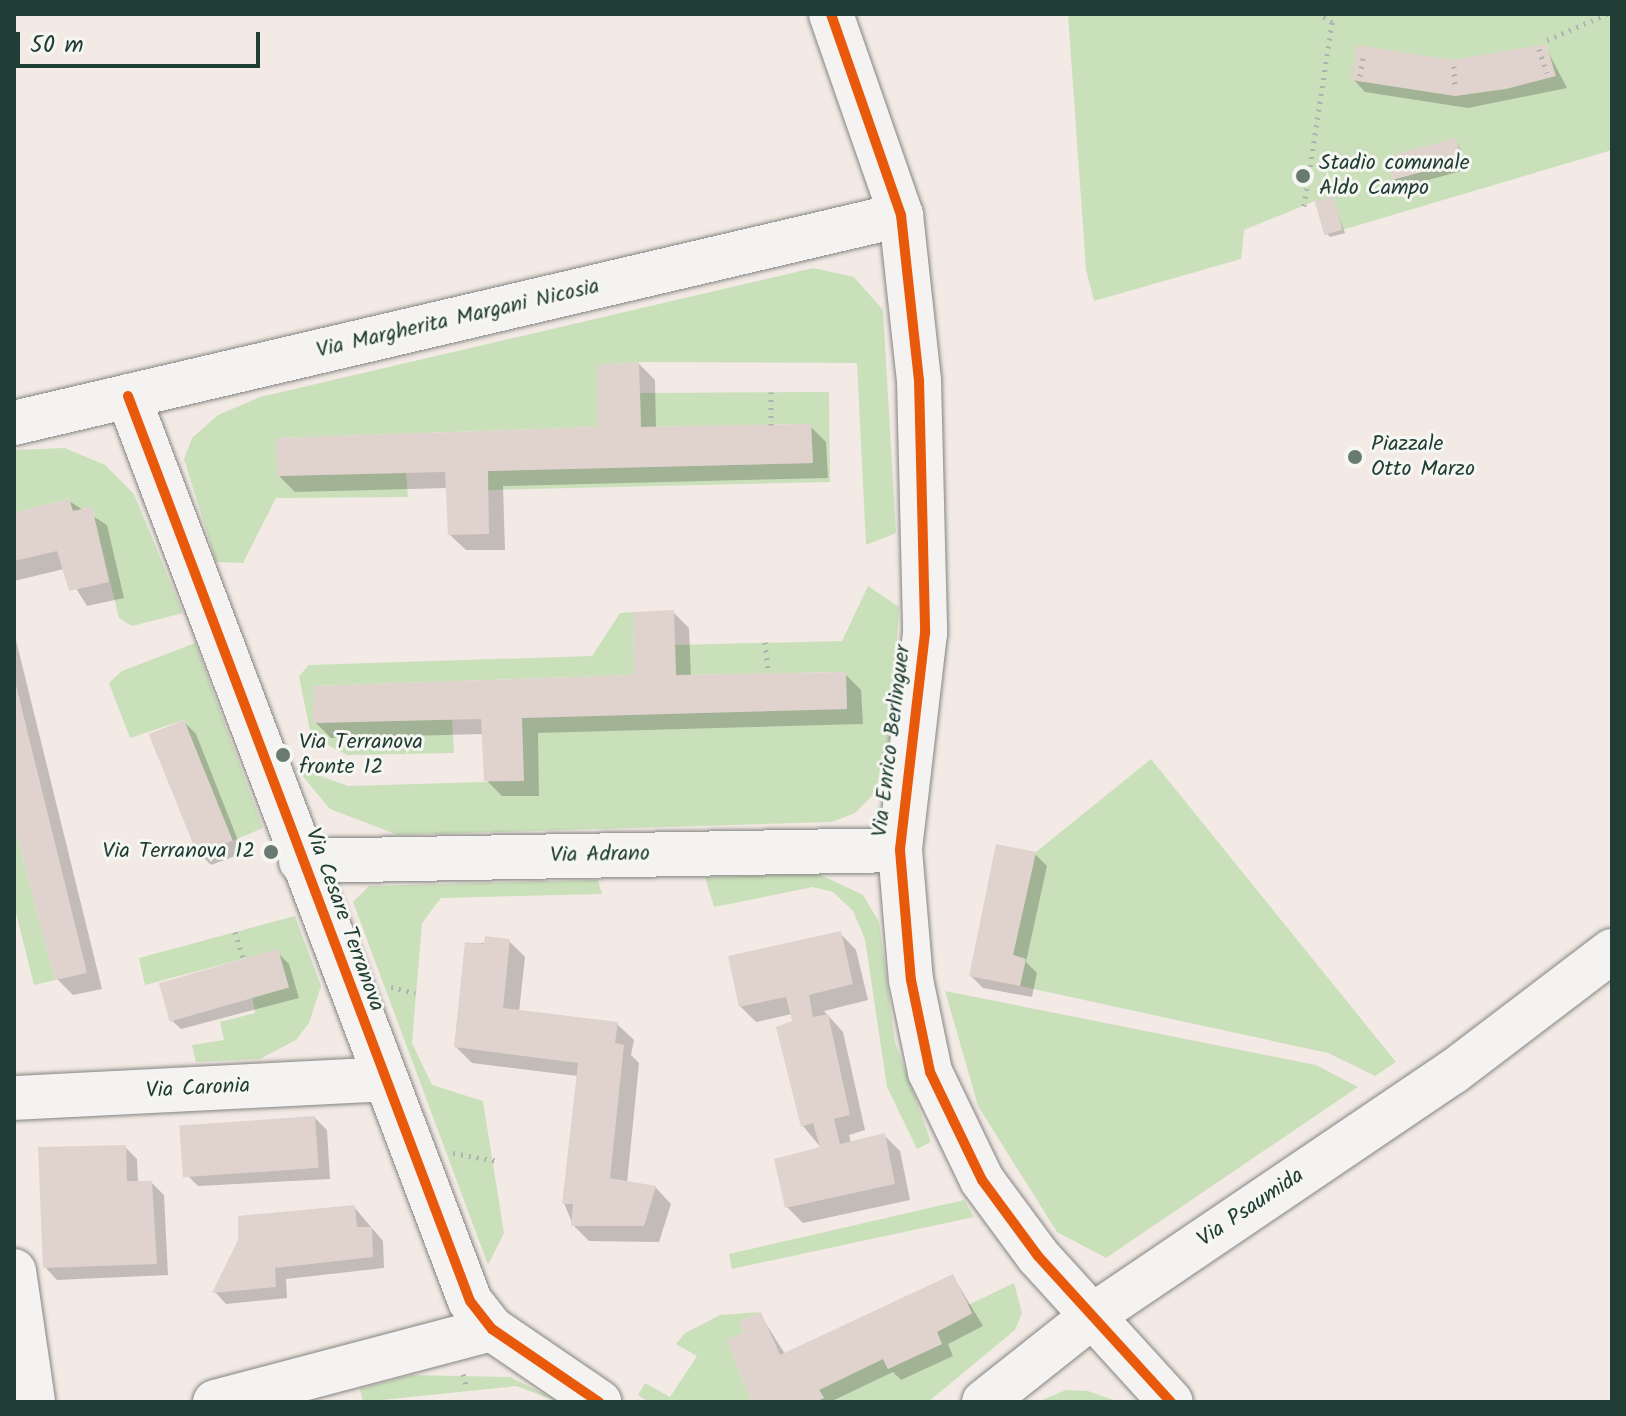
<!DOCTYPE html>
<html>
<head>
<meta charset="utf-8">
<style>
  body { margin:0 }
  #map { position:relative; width:1626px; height:1416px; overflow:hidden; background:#f3eae5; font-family:Kalam,sans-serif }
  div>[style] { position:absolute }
  .green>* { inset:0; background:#cae0ba }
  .shadow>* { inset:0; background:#0003 }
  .building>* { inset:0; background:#e0d3cd; transform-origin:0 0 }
  .path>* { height:5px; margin-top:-2.5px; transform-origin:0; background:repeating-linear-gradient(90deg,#b0b2af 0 2px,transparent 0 8px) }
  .roads { filter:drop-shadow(0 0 2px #848581) drop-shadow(0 0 2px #848581) }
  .minor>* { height:44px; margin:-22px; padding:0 22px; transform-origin:22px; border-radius:22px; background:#f5f3f1 }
  .cycleway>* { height:10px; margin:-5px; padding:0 5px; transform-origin:5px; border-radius:5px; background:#e8590c }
  .dots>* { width:22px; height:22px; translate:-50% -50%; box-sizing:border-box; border:4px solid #f6f6f2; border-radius:50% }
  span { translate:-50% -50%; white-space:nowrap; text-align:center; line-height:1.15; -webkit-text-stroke:6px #f6f6f2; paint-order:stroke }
  .poi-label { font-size:22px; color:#1f3d34 }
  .left { translate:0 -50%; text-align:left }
  .right { translate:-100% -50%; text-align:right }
  .street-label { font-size:22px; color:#1f3d34 }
  .frame { position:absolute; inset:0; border:16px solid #1f3d34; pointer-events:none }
  .scale { position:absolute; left:16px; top:32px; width:244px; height:36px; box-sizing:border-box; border:4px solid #1f3d34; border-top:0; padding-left:10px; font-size:24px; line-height:28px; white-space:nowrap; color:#1f3d34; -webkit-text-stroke:6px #f6f6f2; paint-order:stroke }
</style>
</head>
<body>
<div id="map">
  <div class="green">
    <i style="clip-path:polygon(1068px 14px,1612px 14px,1612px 150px,1325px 235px,1315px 201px,1244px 230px,1241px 259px,1094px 301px,1086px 270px)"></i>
    <i style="clip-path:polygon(813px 268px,854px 277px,883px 310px,896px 533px,866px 545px,857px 363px,639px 362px,597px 365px,597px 427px,277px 438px,277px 476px,406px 473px,408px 497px,276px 498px,243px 563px,216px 562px,184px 459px,192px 438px,218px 415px,260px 397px)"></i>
    <i style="clip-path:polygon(829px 392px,830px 482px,488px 490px,488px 471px,813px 463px,811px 424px,641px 427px,640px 393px)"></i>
    <i style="clip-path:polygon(65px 448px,105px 465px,134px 494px,183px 613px,132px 626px,119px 618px,92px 507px,73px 511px,69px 499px,14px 513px,14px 450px)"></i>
    <i style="clip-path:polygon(868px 586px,899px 607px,892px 727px,875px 793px,855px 813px,832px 822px,398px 835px,330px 809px,295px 767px,348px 786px,523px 781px,522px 718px,847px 709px,845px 672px,676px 675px,675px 645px,842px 641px)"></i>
    <i style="clip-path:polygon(633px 612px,634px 675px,313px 686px,314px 723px,452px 719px,454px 753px,347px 755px,311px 736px,299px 676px,309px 665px,592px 656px,620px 613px)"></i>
    <i style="clip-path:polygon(195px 643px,263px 828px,232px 841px,184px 720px,130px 738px,109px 683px,122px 671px)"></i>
    <i style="clip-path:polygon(1151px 759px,1396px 1062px,1375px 1076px,1328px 1053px,1020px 986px,1025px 959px,1013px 955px,1036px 852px)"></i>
    <i style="clip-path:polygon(14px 825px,55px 980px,34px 985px,14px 905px)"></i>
    <i style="clip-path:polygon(819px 874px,863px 895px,879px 922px,895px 1042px,931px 1142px,917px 1149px,887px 1087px,865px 939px,853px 911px,833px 892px,813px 887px,714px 907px,705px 877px)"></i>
    <i style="clip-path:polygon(598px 880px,602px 894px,441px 898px,422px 923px,412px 1043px,432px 1085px,483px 1101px,504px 1233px,488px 1265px,353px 902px,369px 886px)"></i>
    <i style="clip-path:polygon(295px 916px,321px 986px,309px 1023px,296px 1040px,260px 1059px,196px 1062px,192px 1045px,224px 1040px,220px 1022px,255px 1013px,252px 996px,277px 950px,145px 985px,139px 958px)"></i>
    <i style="clip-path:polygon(945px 991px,1316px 1065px,1358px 1087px,1106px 1258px,1057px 1232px,978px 1106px)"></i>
    <i style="clip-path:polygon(964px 1200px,974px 1217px,732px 1269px,729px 1254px)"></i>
    <i style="clip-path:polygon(1014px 1283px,1022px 1313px,1015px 1330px,928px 1402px,815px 1402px,824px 1398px,819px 1390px,883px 1359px,888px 1369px,942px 1344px,937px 1332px,972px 1314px,968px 1305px)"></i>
    <i style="clip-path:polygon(761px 1312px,739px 1322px,744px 1332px,727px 1341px,752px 1402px,648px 1402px,638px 1395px,645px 1383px,670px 1397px,697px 1356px,676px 1344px,685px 1333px,720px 1315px)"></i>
    <i style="clip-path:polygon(412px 1375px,510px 1377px,560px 1402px,516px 1386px,363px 1402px,360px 1389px)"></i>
    <i style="clip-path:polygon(1066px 1390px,1088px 1391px,1119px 1402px,1037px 1402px)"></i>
  </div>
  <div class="shadow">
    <i style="clip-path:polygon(1545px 46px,1567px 88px,1468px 108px,1365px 92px,1353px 79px)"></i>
    <i style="clip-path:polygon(1456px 140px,1469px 169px,1402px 187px,1394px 179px)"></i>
    <i style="clip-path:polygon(1332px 199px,1345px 233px,1330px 237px,1327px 234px)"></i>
    <i style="clip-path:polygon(639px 364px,655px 380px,656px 429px,810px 426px,826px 442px,828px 478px,503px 486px,505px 550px,466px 550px,449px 534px,447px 488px,295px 492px,279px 476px,599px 429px)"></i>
    <i style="clip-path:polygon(69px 501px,107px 525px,124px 598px,87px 606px,64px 569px,14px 581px,14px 515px)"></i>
    <i style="clip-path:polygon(673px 612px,689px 628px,691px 676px,845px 674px,861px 690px,863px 724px,538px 733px,539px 796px,502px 796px,486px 780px,484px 734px,331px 738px,315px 722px,636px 677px)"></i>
    <i style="clip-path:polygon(14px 632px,102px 989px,73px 995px,57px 979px,14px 818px)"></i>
    <i style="clip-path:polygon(184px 722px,196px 734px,243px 853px,211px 865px,199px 853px)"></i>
    <i style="clip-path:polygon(1035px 854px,1047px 866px,1026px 962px,1037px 973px,1032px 997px,983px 988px,971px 976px)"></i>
    <i style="clip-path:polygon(840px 933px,856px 950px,868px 1000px,824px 1011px,843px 1032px,865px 1130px,849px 1135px,851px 1143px,884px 1135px,900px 1151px,910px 1200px,803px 1223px,787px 1207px,822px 1149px,803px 1126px,792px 1014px,756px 1022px,740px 1006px)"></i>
    <i style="clip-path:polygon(509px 941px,525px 957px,519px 1012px,617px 1024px,634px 1040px,631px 1055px,639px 1063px,627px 1183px,656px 1188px,671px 1204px,659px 1242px,589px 1241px,573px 1225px,564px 1203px,578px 1076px,472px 1063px,456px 1047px,467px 944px)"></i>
    <i style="clip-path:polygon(277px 952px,289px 964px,299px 998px,181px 1029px,168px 1017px)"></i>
    <i style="clip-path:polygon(315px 1118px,327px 1130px,330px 1179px,198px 1186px,186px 1174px)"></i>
    <i style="clip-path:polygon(125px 1147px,137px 1159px,138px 1183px,152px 1183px,164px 1195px,168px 1275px,57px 1280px,45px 1267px)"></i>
    <i style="clip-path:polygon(354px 1207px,383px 1241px,384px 1268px,286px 1279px,287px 1298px,226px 1304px,215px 1292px)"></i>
    <i style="clip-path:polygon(953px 1276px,983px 1326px,948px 1344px,953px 1356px,901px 1380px,893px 1372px,830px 1402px,754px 1402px,747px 1333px,760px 1314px,785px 1354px)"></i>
  </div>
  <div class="building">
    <i style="clip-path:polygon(1546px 44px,1556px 76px,1506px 89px,1455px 96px,1351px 80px,1357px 45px,1453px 60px)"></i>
    <i style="left:1456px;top:138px;width:24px;height:72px;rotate:75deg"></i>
    <i style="left:1333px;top:196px;width:35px;height:19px;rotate:74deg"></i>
    <i style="clip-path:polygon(639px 362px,641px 427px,811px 424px,813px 463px,488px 471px,489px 534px,448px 535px,445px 472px,277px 476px,276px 438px,597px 427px,597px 365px)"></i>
    <i style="clip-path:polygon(69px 499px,73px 511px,92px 507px,109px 582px,69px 591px,57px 551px,14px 561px,14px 513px)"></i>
    <i style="clip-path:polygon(674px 610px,676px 675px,846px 672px,847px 709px,522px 718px,524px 781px,484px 781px,481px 719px,313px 723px,313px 686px,634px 675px,633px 612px)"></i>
    <i style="clip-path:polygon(15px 681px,87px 973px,55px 980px,14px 825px)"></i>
    <i style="left:184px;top:720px;width:130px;height:38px;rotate:68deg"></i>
    <i style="clip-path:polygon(996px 844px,1036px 852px,1013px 955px,1026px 959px,1020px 986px,969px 976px)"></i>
    <i style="clip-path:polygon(841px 931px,853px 984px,809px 995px,813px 1017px,828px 1014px,850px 1115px,834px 1119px,840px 1144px,885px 1133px,895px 1184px,785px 1208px,774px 1159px,820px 1147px,813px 1123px,801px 1127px,776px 1027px,792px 1021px,786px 997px,739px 1007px,728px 956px)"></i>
    <i style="clip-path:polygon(485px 936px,510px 939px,503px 1008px,618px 1022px,615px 1043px,624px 1045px,610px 1178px,656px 1186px,644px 1226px,571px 1226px,573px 1204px,562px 1204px,578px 1063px,454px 1047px,465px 942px,484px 944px)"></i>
    <i style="left:278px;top:949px;width:40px;height:124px;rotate:74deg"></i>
    <i style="left:315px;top:1116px;width:52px;height:136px;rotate:86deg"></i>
    <i style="clip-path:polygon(126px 1145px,127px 1181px,152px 1181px,157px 1264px,43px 1268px,38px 1147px)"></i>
    <i style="clip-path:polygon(355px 1205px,357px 1227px,372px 1227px,373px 1257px,275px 1268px,276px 1287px,212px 1293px,238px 1240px,238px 1216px)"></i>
    <i style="clip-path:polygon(953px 1274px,972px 1313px,937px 1332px,942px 1344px,888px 1369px,883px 1359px,819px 1390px,824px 1398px,815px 1402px,752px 1402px,727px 1341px,744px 1332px,739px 1322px,761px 1312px,780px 1355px)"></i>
  </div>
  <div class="path">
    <i style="left:1547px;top:40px;width:65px;rotate:-23.4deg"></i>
    <i style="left:1539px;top:49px;width:25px;rotate:72deg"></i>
    <i style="left:1454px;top:66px;width:23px;rotate:88deg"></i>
    <i style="left:1360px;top:76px;width:23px;rotate:-80deg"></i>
    <i style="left:1304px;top:206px;width:186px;rotate:-81.3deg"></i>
    <i style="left:1332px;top:22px;width:15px;rotate:-148deg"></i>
    <i style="left:771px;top:425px;width:33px;rotate:-90deg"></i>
    <i style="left:765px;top:642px;width:31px;rotate:84deg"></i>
    <i style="left:235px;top:932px;width:28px;rotate:73deg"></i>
    <i style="left:391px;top:987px;width:25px;rotate:14deg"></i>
    <i style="left:453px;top:1153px;width:45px;rotate:10.3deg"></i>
    <i style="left:463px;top:1374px;width:15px;rotate:74deg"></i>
  </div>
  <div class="roads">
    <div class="minor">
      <i style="left:831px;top:14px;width:213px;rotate:70.8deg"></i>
      <i style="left:901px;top:215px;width:166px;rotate:83.8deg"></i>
      <i style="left:919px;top:380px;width:253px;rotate:88.6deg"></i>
      <i style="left:925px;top:633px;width:218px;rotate:96.6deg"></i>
      <i style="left:900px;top:850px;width:130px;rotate:85.2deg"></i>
      <i style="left:911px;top:980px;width:94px;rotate:78.3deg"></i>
      <i style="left:930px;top:1072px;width:120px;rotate:64.3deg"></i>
      <i style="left:982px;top:1180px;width:94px;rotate:53.6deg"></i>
      <i style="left:1038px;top:1256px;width:197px;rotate:47.7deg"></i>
      <i style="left:128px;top:396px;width:967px;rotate:69.3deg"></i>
      <i style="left:470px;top:1301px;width:36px;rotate:52deg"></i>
      <i style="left:492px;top:1329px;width:130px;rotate:34.3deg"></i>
      <i style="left:14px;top:423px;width:911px;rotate:-13.2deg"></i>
      <i style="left:301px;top:861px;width:599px;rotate:-1.05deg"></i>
      <i style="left:14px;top:1098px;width:369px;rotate:-2.9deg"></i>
      <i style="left:14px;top:1271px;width:132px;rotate:81.7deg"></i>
      <i style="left:215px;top:1402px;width:286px;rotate:-14.8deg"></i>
      <i style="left:984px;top:1402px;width:142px;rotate:-38.4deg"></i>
      <i style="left:1095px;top:1314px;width:432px;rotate:-34.1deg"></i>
      <i style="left:1453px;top:1072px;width:200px;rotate:-37.3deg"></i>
    </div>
  </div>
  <div class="cycleway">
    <i style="left:831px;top:14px;width:213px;rotate:70.8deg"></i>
    <i style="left:901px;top:215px;width:166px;rotate:83.8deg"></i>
    <i style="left:919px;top:380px;width:253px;rotate:88.6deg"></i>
    <i style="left:925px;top:633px;width:218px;rotate:96.6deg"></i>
    <i style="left:900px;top:850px;width:130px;rotate:85.2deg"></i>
    <i style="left:911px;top:980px;width:94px;rotate:78.3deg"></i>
    <i style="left:930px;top:1072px;width:120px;rotate:64.3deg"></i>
    <i style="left:982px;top:1180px;width:94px;rotate:53.6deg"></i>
    <i style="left:1038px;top:1256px;width:197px;rotate:47.7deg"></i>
    <i style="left:128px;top:396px;width:967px;rotate:69.3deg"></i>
    <i style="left:470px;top:1301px;width:36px;rotate:52deg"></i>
    <i style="left:492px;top:1329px;width:130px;rotate:34.3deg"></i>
  </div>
  <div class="dots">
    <i style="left:1303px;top:176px;background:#697a72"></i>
    <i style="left:1355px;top:457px;background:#697a72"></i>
    <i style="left:283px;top:755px;background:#697a72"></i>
    <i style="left:271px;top:852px;background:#697a72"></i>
  </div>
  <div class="poi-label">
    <span class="left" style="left:1319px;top:176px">Stadio comunale<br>Aldo Campo</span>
    <span class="left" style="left:1371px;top:457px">Piazzale<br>Otto Marzo</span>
    <span class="left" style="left:299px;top:755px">Via Terranova<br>fronte 12</span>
    <span class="right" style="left:255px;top:852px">Via Terranova 12</span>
  </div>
  <div class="street-label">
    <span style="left:458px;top:319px;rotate:-13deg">Via Margherita Margani Nicosia</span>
    <span style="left:892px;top:741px;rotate:-83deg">Via Enrico Berlinguer</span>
    <span style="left:600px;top:855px;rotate:-1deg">Via Adrano</span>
    <span style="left:344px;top:920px;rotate:70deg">Via Cesare Terranova</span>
    <span style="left:198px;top:1089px;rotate:-3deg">Via Caronia</span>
    <span style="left:1251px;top:1208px;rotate:-34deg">Via Psaumida</span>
  </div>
  <div class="frame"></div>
  <div class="scale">50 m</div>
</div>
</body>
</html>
